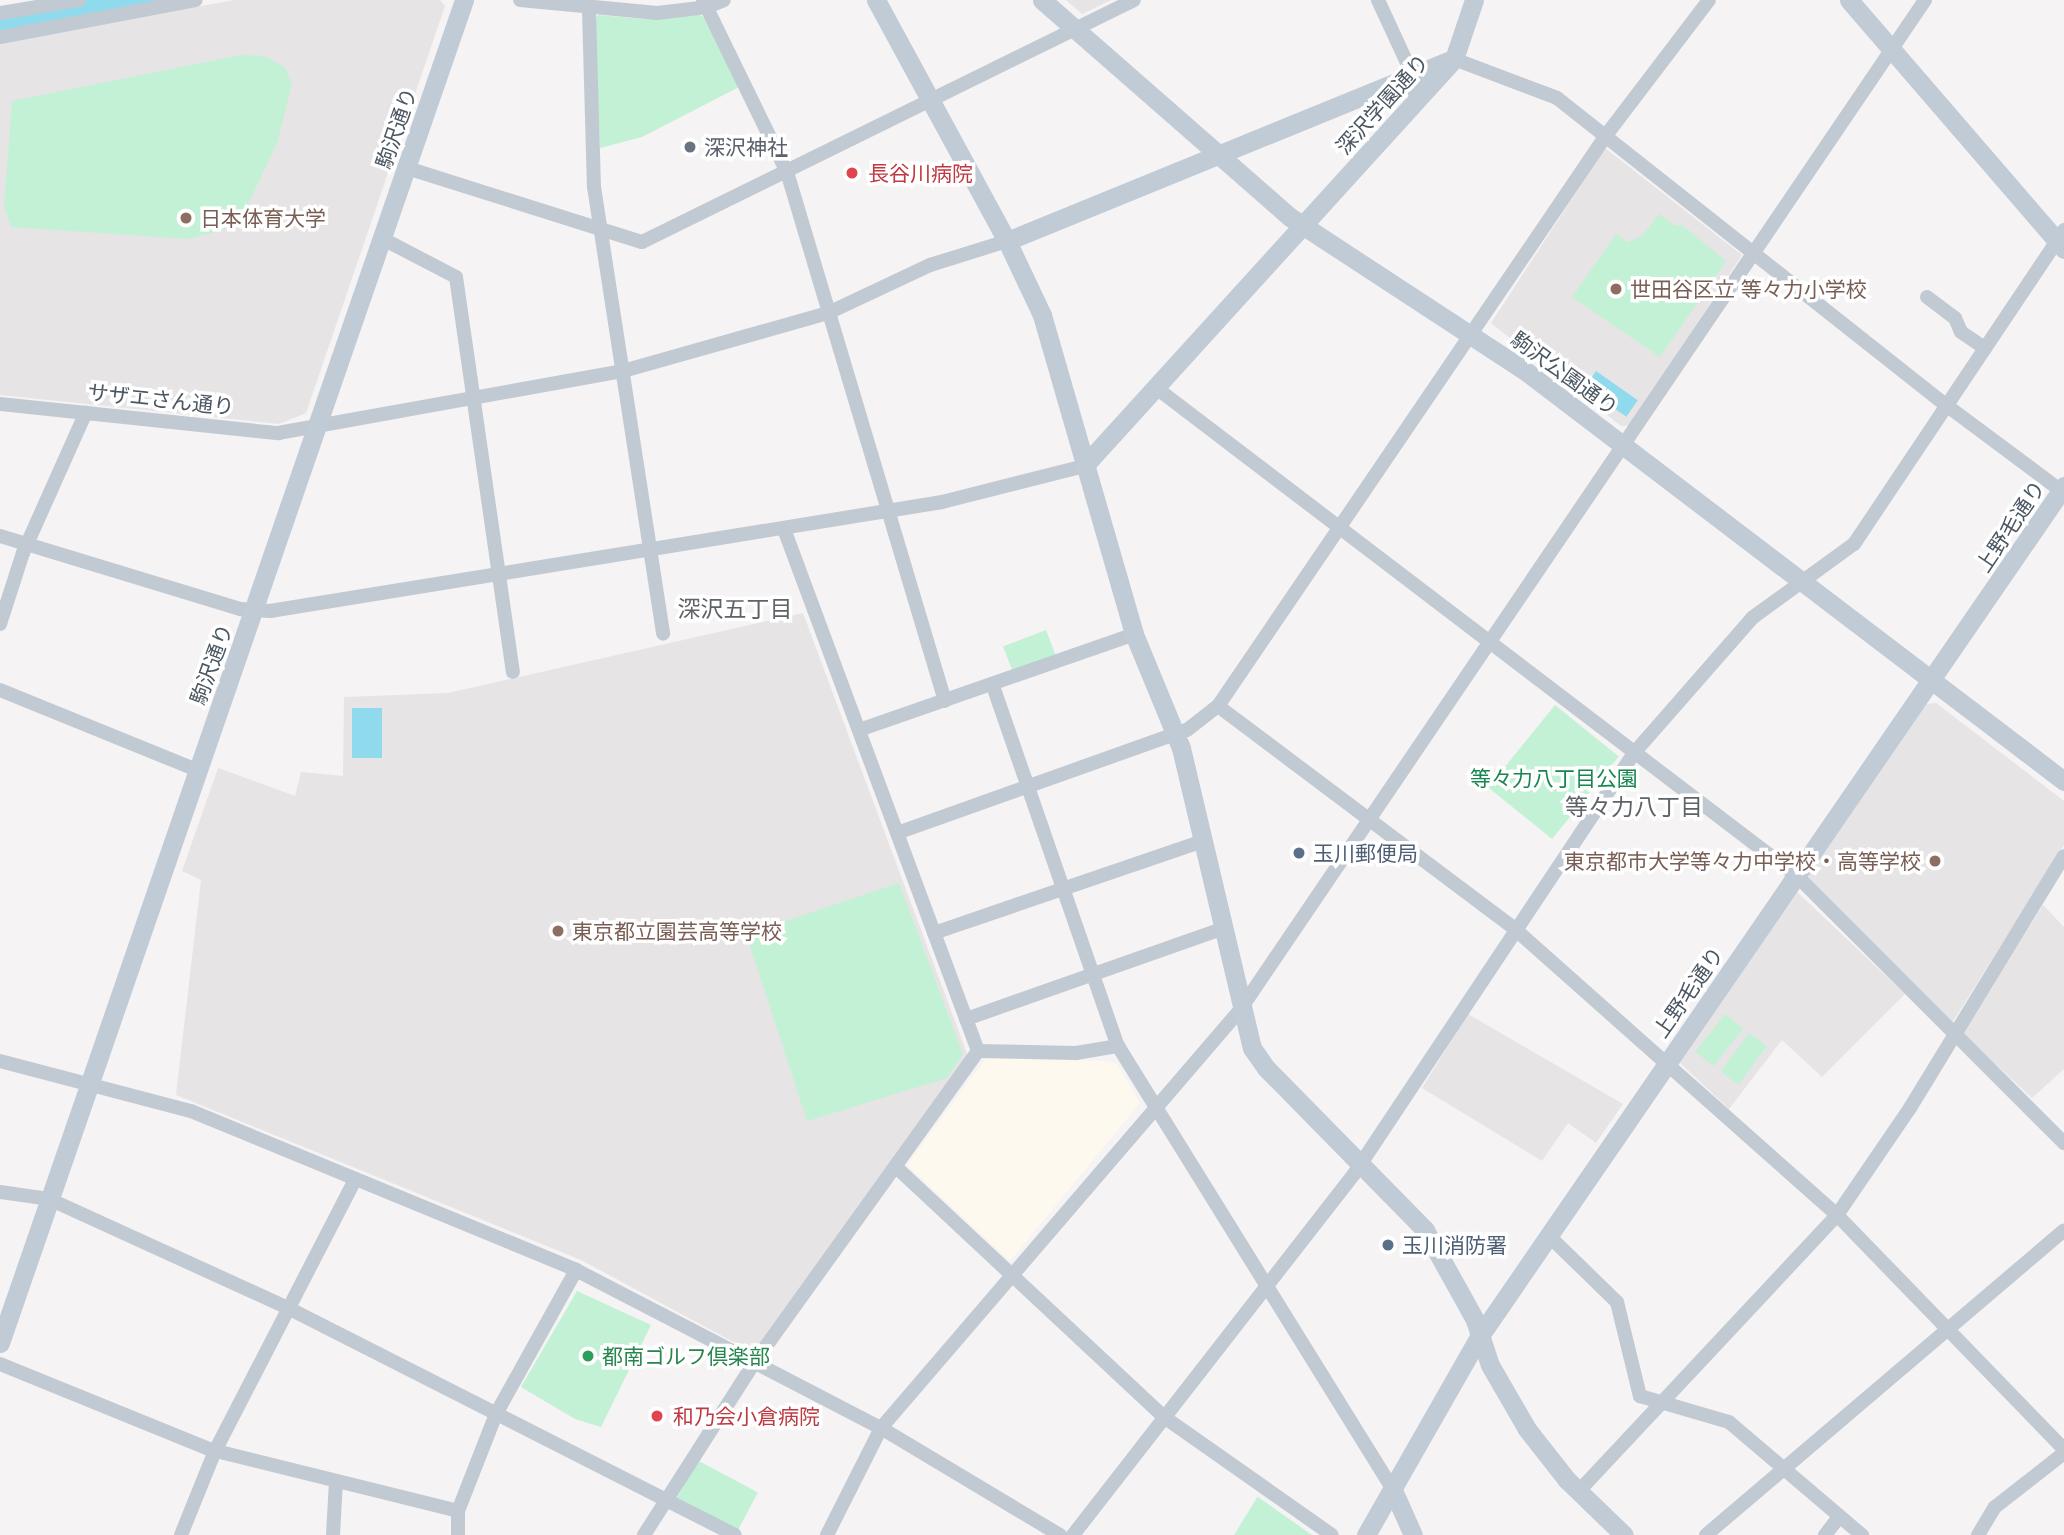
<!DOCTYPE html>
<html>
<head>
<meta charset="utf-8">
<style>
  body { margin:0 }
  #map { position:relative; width:2064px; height:1535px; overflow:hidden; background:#f5f3f3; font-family:Quicksand,"Noto Sans JP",sans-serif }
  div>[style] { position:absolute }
  .commercial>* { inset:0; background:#fdf9ef }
  .education>* { inset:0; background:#e6e4e5 }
  .green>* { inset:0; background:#c3f1d5; transform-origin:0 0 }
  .water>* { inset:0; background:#90daee; transform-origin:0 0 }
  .river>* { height:24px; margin:-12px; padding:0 12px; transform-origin:12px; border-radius:12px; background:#90daee }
  .street>* { height:14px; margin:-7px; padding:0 7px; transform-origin:7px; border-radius:7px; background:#c1cad2 }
  .secondary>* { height:19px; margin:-9.5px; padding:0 9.5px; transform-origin:9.5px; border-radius:9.5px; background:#c1cbd6 }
  .dots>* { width:19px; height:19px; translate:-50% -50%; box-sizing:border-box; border:4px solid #fff; border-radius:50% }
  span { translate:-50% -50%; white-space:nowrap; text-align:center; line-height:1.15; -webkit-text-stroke:7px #fff; paint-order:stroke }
  .street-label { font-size:21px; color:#4a5661 }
  .worship-label { font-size:21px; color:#5b616d }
  .left { translate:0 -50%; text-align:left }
  .health-label { font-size:21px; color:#be3a42 }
  .education-label { font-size:21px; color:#785e54 }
  .right { translate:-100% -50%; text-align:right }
  .park-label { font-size:21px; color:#17864f }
  .service-label { font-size:21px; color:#4e5e75 }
  .leisure-label { font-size:21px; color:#27864d }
  .neighbourhood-label { font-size:23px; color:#5f6368 }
</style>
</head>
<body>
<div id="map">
  <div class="commercial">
    <i style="clip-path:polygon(986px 1058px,1106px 1061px,1117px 1064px,1140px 1103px,1010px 1261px,907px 1165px)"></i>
  </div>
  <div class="education">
    <i style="clip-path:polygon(235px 0,440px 0,445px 6px,306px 413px,279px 424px,0 395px,0 42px)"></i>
    <i style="clip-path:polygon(1066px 0,1111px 0,1082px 14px)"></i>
    <i style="clip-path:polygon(1605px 148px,1742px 255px,1630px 425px,1621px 426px,1491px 323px)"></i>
    <i style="clip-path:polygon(803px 613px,968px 1056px,758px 1350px,752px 1352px,581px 1260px,176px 1095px,201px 880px,182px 871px,218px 768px,295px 796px,301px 772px,343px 776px,344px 697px,448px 693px)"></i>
    <i style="clip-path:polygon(1936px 703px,2064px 801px,2064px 845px,1952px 1023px,1805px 878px,1926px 704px)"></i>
    <i style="clip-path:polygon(1795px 890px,1905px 994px,1822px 1077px,1782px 1040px,1729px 1109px,1680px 1063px)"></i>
    <i style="clip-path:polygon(2043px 905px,2064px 927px,2064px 1069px,2032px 1098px,1962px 1033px)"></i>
    <i style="clip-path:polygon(1468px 1014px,1623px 1104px,1596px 1143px,1568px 1123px,1542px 1161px,1422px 1088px)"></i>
  </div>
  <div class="green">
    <i style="clip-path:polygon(119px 0,177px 0,0 32px,0 22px)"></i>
    <i style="clip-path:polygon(697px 14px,704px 17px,741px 86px,642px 137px,600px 148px,595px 19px,598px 15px,645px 19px)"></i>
    <i style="clip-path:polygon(241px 55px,264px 56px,285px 67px,292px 85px,277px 143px,243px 215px,223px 230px,188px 239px,11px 227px,4px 207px,12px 101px)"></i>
    <i style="clip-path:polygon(1659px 214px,1676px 226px,1682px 225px,1726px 261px,1660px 357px,1572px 297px,1616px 234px,1628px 242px,1643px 235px)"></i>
    <i style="left:1046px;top:630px;width:31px;height:46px;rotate:69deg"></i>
    <i style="left:1555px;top:705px;width:82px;height:106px;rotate:39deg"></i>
    <i style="clip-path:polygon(899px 883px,963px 1054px,947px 1078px,807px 1121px,746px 934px)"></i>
    <i style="left:1725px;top:1014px;width:23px;height:48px;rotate:38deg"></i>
    <i style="left:1749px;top:1033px;width:22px;height:48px;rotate:36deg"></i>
    <i style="clip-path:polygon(577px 1291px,651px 1325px,601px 1427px,575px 1419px,521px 1387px)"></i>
    <i style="left:697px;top:1460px;width:69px;height:43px;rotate:28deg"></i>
    <i style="clip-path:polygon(1258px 1496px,1258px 1497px,1312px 1535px,1234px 1535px)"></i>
  </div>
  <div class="water">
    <i style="left:1596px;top:371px;width:51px;height:20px;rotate:35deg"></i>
    <i style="left:352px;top:708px;width:30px;height:50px"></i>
  </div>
  <div class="river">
    <i style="left:0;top:25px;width:146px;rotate:-9.8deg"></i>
  </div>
  <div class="street">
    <i style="left:520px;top:0;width:138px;rotate:5.4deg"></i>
    <i style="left:657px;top:13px;width:50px;rotate:-6.8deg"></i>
    <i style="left:707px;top:7px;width:18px;rotate:-22deg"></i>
    <i style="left:703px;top:0;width:191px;rotate:64deg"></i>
    <i style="left:787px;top:172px;width:552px;rotate:73.37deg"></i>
    <i style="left:1378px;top:0;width:72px;rotate:65.2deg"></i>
    <i style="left:1408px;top:65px;width:36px;rotate:76deg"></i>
    <i style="left:589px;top:10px;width:177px;rotate:88.4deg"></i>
    <i style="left:594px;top:187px;width:452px;rotate:81.2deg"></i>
    <i style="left:0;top:13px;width:80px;rotate:-9.3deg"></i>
    <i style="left:0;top:37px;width:199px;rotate:-10.7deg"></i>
    <i style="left:1454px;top:59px;width:110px;rotate:20.7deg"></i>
    <i style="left:1557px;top:98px;width:496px;rotate:38.3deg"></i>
    <i style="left:1946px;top:405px;width:147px;rotate:36.7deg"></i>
    <i style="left:407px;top:168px;width:246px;rotate:17.5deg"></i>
    <i style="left:642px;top:242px;width:548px;rotate:-26.19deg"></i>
    <i style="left:383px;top:239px;width:82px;rotate:27.5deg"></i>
    <i style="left:456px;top:277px;width:399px;rotate:81.8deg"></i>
    <i style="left:1927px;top:297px;width:35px;rotate:37deg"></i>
    <i style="left:1955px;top:318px;width:15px;rotate:67deg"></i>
    <i style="left:1961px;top:332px;width:29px;rotate:34deg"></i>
    <i style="left:1155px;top:387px;width:807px;rotate:37.3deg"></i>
    <i style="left:1797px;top:876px;width:378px;rotate:45deg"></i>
    <i style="left:0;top:404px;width:280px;rotate:6deg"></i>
    <i style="left:278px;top:433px;width:351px;rotate:-10.2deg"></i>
    <i style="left:623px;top:371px;width:213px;rotate:-15.8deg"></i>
    <i style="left:828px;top:313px;width:113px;rotate:-25.2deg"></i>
    <i style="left:930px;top:265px;width:81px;rotate:-17.3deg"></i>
    <i style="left:784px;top:529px;width:557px;rotate:69.61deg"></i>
    <i style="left:0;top:536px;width:252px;rotate:16.9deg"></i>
    <i style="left:241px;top:609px;width:29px;rotate:4deg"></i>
    <i style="left:270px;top:611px;width:681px;rotate:-9.21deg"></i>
    <i style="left:942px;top:502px;width:146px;rotate:-14.2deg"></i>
    <i style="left:0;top:624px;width:75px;rotate:-72.1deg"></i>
    <i style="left:23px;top:553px;width:154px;rotate:-65.9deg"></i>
    <i style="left:993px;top:686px;width:381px;rotate:70.9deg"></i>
    <i style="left:1118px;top:1046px;width:520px;rotate:58.2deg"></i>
    <i style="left:0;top:690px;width:213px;rotate:22.1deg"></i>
    <i style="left:1218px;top:706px;width:373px;rotate:36.9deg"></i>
    <i style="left:1516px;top:930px;width:429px;rotate:41.6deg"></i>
    <i style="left:1837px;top:1215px;width:326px;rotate:45.9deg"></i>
    <i style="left:859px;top:730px;width:291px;rotate:-19.2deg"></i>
    <i style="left:897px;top:833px;width:308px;rotate:-19.6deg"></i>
    <i style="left:1187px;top:730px;width:39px;rotate:-38deg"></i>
    <i style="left:1218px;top:706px;width:692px;rotate:-55.78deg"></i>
    <i style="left:1607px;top:134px;width:168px;rotate:-52.7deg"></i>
    <i style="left:934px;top:933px;width:284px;rotate:-18.9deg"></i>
    <i style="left:966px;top:1019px;width:271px;rotate:-19.4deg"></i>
    <i style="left:978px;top:1051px;width:98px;rotate:1.2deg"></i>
    <i style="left:1076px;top:1053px;width:43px;rotate:-9.5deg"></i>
    <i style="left:0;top:1061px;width:197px;rotate:14.7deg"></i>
    <i style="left:191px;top:1111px;width:417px;rotate:22.4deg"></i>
    <i style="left:576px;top:1270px;width:343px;rotate:27.4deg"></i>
    <i style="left:881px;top:1428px;width:209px;rotate:30.9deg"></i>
    <i style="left:896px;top:1167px;width:367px;rotate:43deg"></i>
    <i style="left:1164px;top:1417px;width:205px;rotate:35.1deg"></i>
    <i style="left:0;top:1192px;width:49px;rotate:8.1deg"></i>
    <i style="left:49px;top:1199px;width:263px;rotate:24.5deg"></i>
    <i style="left:288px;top:1308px;width:501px;rotate:26.92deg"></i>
    <i style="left:1548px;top:1235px;width:96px;rotate:44.2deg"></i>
    <i style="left:1617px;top:1302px;width:97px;rotate:76.3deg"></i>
    <i style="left:1640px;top:1396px;width:93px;rotate:16.3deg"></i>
    <i style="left:1729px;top:1422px;width:175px;rotate:40.4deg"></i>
    <i style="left:0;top:1364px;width:229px;rotate:22.1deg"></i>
    <i style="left:212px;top:1450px;width:253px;rotate:13.9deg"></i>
    <i style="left:1578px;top:1492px;width:379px;rotate:-46.9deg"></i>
    <i style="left:1837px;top:1215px;width:130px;rotate:-55.7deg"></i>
    <i style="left:1910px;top:1108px;width:295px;rotate:-58.6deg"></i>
    <i style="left:181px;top:1535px;width:91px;rotate:-68deg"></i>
    <i style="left:215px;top:1451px;width:305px;rotate:-62.7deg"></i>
    <i style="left:333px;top:1535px;width:53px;rotate:-86.8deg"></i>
    <i style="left:458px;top:1535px;width:24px;rotate:-90deg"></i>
    <i style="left:458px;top:1511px;width:104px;rotate:-68.6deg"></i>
    <i style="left:496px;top:1414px;width:165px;rotate:-60.9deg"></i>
    <i style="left:644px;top:1535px;width:208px;rotate:-57.4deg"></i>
    <i style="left:756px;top:1360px;width:380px;rotate:-54.3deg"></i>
    <i style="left:827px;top:1535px;width:120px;rotate:-63.2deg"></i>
    <i style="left:881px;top:1428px;width:551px;rotate:-49.34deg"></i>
    <i style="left:1240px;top:1010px;width:1220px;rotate:-55.85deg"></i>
    <i style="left:1073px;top:1535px;width:457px;rotate:-52.1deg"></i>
    <i style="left:1354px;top:1174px;width:506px;rotate:-56.37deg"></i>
    <i style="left:1634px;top:753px;width:179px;rotate:-48.8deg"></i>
    <i style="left:1752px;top:618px;width:126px;rotate:-36deg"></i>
    <i style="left:1854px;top:544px;width:378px;rotate:-56.2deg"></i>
    <i style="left:1706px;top:1535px;width:470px;rotate:-40.4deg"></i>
    <i style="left:1825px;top:1535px;width:23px;rotate:-52deg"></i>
    <i style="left:1978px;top:1535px;width:33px;rotate:-59deg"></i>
    <i style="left:1995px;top:1507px;width:88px;rotate:-38deg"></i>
  </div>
  <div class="secondary">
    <i style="left:876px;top:0;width:274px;rotate:61.5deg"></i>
    <i style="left:1007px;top:241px;width:82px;rotate:64.7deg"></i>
    <i style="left:1042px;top:315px;width:332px;rotate:73.9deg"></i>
    <i style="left:1134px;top:634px;width:123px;rotate:67.6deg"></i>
    <i style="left:1181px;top:748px;width:308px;rotate:76.7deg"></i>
    <i style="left:1252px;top:1048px;width:24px;rotate:55deg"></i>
    <i style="left:1266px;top:1068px;width:227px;rotate:45.5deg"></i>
    <i style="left:1425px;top:1230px;width:103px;rotate:60.9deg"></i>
    <i style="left:1475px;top:1320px;width:47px;rotate:71.6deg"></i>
    <i style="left:1490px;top:1365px;width:74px;rotate:60deg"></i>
    <i style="left:1527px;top:1429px;width:65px;rotate:51.9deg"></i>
    <i style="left:1567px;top:1480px;width:79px;rotate:44deg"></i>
    <i style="left:1042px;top:0;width:330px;rotate:41.2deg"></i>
    <i style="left:1290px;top:217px;width:285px;rotate:33.2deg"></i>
    <i style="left:1528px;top:373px;width:674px;rotate:37.28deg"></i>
    <i style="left:1849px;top:0;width:329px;rotate:49.2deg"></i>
    <i style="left:1007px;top:241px;width:479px;rotate:-22.2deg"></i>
    <i style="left:1084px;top:466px;width:550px;rotate:-47.73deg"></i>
    <i style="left:1454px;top:59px;width:62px;rotate:-71.3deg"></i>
    <i style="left:0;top:1343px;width:1421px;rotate:-70.94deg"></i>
    <i style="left:1392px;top:1488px;width:51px;rotate:65.9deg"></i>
    <i style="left:1366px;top:1535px;width:228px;rotate:-60.3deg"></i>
    <i style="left:1479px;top:1337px;width:1033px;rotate:-55.49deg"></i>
  </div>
  <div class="dots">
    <i style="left:690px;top:147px;background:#6b7280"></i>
    <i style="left:852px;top:173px;background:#e0444e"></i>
    <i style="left:186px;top:218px;background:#8d6e63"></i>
    <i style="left:1616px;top:289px;background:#8d6e63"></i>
    <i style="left:1299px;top:853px;background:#5c6f8a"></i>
    <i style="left:1935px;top:861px;background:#8d6e63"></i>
    <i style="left:558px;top:931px;background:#8d6e63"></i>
    <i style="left:1388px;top:1245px;background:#5c6f8a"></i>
    <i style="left:588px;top:1356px;background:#2e9e5b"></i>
    <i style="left:657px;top:1416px;background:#e0444e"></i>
  </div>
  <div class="street-label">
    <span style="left:1382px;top:104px;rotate:-48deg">深沢学園通り</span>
    <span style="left:396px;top:128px;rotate:-71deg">駒沢通り</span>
    <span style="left:1565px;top:373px;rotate:36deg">駒沢公園通り</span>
    <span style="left:161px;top:399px;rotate:6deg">サザエさん通り</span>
    <span style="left:2010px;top:526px;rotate:-56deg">上野毛通り</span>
    <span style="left:211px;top:664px;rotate:-70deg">駒沢通り</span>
    <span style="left:1688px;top:992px;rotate:-55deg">上野毛通り</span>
  </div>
  <div class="worship-label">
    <span class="left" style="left:704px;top:147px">深沢神社</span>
  </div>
  <div class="health-label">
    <span class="left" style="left:868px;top:173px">長谷川病院</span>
    <span class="left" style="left:673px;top:1416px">和乃会小倉病院</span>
  </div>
  <div class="education-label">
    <span class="left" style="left:200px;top:218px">日本体育大学</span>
    <span class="left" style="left:1630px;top:289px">世田谷区立 等々力小学校</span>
    <span class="right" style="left:1921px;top:861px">東京都市大学等々力中学校・高等学校</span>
    <span class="left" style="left:572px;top:931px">東京都立園芸高等学校</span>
  </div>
  <div class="park-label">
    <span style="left:1554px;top:778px">等々力八丁目公園</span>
  </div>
  <div class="service-label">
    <span class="left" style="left:1313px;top:853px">玉川郵便局</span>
    <span class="left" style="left:1402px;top:1245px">玉川消防署</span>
  </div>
  <div class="leisure-label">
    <span class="left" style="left:602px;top:1356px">都南ゴルフ倶楽部</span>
  </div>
  <div class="neighbourhood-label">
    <span style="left:735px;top:609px">深沢五丁目</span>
    <span style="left:1634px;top:807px">等々力八丁目</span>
  </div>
</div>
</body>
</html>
